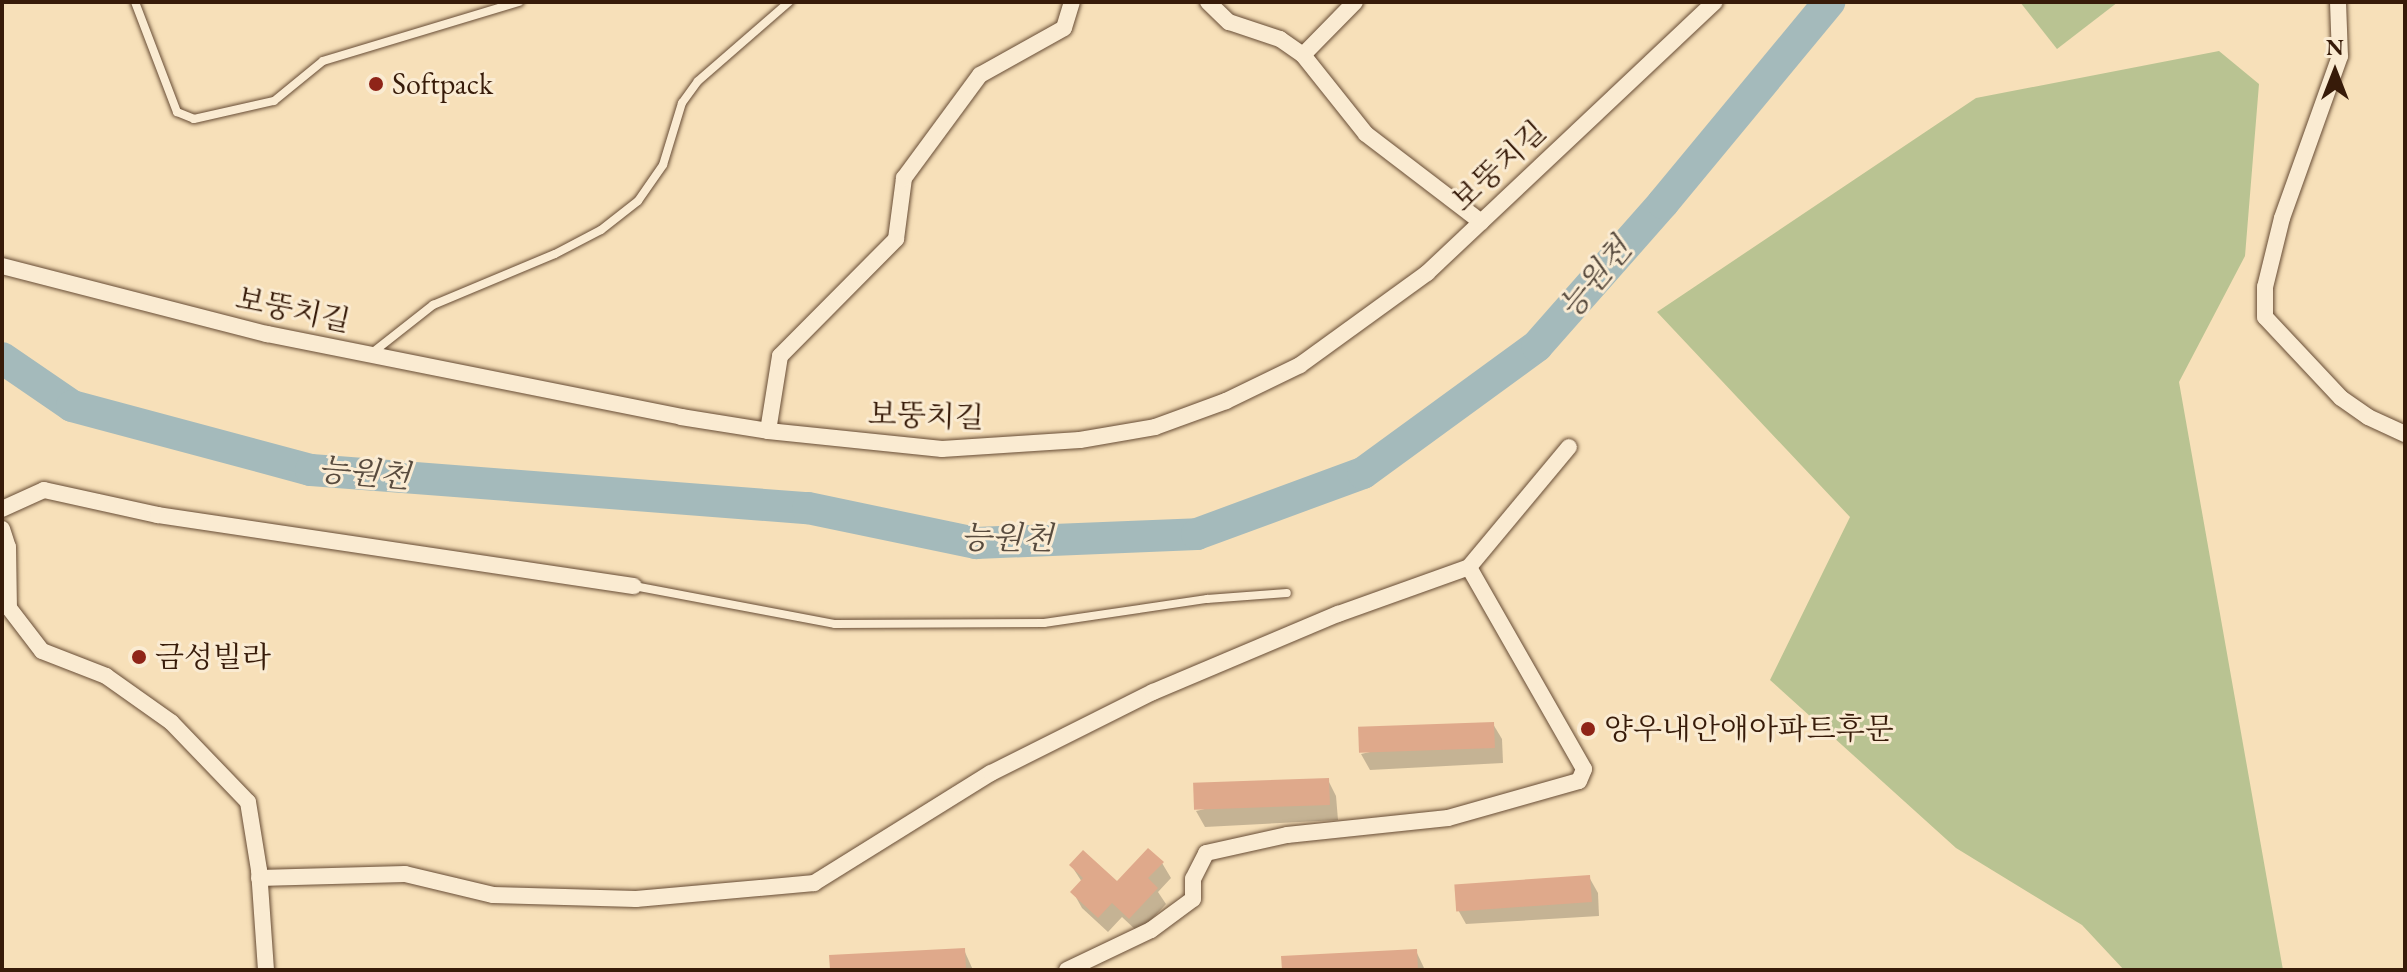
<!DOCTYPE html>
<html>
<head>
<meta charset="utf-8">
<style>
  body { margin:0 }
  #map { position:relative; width:2407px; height:972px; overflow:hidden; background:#f7e0b9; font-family:"EB Garamond","Noto Serif KR",serif }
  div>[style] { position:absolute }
  .green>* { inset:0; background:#b9c392 }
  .shadow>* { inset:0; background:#0003 }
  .river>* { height:32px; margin:-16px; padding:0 16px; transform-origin:16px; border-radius:16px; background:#a4babb }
  .building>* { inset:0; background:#dfa98b; transform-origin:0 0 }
  .roads { filter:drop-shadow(0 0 2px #674c35) drop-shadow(0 0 2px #674c35) }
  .service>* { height:8px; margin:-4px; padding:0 4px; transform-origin:4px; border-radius:4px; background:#faebd2 }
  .minor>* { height:16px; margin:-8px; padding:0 8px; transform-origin:8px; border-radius:8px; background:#faebd2 }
  .dots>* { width:22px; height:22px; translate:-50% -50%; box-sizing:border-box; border:4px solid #faebd2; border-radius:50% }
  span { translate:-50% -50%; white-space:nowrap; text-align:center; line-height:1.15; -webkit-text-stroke:6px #faebd2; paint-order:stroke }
  .poi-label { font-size:30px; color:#371b09 }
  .left { translate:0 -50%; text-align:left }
  .street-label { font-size:30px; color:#371b09 }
  .water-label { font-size:32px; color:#584b3e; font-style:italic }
  .frame { position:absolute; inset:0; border:4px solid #371b09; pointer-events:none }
  .north { position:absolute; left:2295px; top:32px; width:80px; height:80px; -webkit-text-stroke:6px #faebd2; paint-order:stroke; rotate:0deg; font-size:22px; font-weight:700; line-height:32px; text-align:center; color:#371b09 }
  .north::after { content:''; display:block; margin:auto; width:28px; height:36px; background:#371b09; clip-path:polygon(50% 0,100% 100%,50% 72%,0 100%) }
</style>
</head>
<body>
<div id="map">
  <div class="green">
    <i style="clip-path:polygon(2020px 2px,2118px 2px,2057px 49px)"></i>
    <i style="clip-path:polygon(2219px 51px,2259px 84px,2245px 256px,2179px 382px,2283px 970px,2124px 970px,2082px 925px,1956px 848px,1770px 680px,1850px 517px,1657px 312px,1976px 98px)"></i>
  </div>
  <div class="shadow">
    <i style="clip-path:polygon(1493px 724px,1502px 739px,1503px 763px,1370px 770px,1361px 754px)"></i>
    <i style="clip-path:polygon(1328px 780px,1336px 796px,1338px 820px,1205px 827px,1196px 811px)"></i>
    <i style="clip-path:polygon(1162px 863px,1171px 878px,1158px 892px,1166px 904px,1139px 933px,1122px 917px,1108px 932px,1082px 908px,1073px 892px,1082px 882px,1071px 865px,1117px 884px)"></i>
    <i style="clip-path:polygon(1589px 877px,1598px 893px,1599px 916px,1466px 924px,1457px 908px)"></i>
    <i style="clip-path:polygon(964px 950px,973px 970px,832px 970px)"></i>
    <i style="clip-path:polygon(1416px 951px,1425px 970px,1284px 970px)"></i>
  </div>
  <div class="river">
    <i style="left:2px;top:358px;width:85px;rotate:34.4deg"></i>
    <i style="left:72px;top:406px;width:247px;rotate:15deg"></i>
    <i style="left:311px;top:470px;width:498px;rotate:4.4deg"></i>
    <i style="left:808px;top:508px;width:172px;rotate:11.8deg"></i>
    <i style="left:976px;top:543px;width:221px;rotate:-2.3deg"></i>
    <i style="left:1197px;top:534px;width:177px;rotate:-20.2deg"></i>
    <i style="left:1363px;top:473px;width:215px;rotate:-36.1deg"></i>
    <i style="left:1537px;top:346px;width:191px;rotate:-48.6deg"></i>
    <i style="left:1663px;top:203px;width:261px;rotate:-50.4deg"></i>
  </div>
  <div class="building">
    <i style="left:1494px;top:722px;width:26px;height:136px;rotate:88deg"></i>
    <i style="left:1329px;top:778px;width:27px;height:136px;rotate:88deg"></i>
    <i style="clip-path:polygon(1148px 848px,1164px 862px,1148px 878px,1158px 888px,1129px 919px,1112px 903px,1098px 918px,1070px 892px,1083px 878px,1069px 865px,1083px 850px,1117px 881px)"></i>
    <i style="left:1590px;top:875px;width:27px;height:136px;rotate:86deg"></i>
    <i style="clip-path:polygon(965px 948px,966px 970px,830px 970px,829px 955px)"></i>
    <i style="clip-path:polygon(1417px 949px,1418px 970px,1282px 970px,1281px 956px)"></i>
  </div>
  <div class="roads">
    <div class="service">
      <i style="left:135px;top:2px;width:118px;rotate:69.1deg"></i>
      <i style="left:177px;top:112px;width:18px;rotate:22deg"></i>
      <i style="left:194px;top:119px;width:82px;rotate:-12.7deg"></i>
      <i style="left:274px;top:101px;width:63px;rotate:-39.2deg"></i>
      <i style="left:323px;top:61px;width:205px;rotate:-16.8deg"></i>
      <i style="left:372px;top:353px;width:78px;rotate:-38.2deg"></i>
      <i style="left:433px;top:305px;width:132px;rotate:-22.7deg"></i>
      <i style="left:555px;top:254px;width:52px;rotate:-27.6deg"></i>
      <i style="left:601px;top:230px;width:47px;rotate:-38.1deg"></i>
      <i style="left:638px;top:201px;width:44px;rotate:-55.2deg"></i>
      <i style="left:663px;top:165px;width:65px;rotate:-73deg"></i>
      <i style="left:682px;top:103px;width:27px;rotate:-54deg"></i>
      <i style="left:698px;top:81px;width:121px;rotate:-41deg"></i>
      <i style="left:634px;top:586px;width:205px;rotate:10.7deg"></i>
      <i style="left:835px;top:624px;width:209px;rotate:-0.3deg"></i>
      <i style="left:1044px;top:623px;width:165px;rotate:-8.4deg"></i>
      <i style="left:1207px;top:599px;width:80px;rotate:-4.3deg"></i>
    </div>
    <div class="minor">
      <i style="left:1208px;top:2px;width:29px;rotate:44deg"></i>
      <i style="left:1229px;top:22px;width:54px;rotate:18.4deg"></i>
      <i style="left:1280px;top:39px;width:28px;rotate:35deg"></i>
      <i style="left:1303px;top:55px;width:101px;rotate:51.4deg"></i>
      <i style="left:1366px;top:134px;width:145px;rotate:37.4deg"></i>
      <i style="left:2338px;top:2px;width:54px;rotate:87.9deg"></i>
      <i style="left:2340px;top:56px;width:172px;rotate:109.7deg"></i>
      <i style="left:2282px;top:218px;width:71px;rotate:103.8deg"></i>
      <i style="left:2265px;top:287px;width:30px;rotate:90deg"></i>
      <i style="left:2265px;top:317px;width:111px;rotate:46.8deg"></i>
      <i style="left:2341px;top:398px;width:33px;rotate:35deg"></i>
      <i style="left:2368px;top:417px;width:41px;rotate:24.7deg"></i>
      <i style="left:1303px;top:55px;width:74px;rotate:-45.5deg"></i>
      <i style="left:2px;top:266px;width:274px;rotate:14.4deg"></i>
      <i style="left:267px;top:334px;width:422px;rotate:11.3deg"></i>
      <i style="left:681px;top:417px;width:88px;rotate:9.1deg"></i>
      <i style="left:768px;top:431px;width:175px;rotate:5.9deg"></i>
      <i style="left:942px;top:449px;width:138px;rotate:-3.7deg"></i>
      <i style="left:1080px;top:440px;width:76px;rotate:-9.8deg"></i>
      <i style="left:1155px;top:427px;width:76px;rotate:-20.1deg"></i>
      <i style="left:1226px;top:401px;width:82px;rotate:-25.9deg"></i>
      <i style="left:1300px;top:365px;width:157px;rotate:-35.9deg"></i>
      <i style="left:1427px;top:273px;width:395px;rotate:-43.3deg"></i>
      <i style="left:768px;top:431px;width:76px;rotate:-80.9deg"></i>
      <i style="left:780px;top:356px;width:165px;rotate:-45.2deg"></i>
      <i style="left:896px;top:239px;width:62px;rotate:-82.5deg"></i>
      <i style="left:904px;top:178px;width:128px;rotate:-53.6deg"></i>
      <i style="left:980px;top:75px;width:96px;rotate:-29.2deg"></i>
      <i style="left:1064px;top:28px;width:27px;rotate:-73deg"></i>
      <i style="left:2px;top:509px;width:46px;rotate:-24.3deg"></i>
      <i style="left:44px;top:490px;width:117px;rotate:12.4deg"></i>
      <i style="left:158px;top:515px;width:481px;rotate:8.5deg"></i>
      <i style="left:2px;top:529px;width:19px;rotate:72deg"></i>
      <i style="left:8px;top:547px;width:61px;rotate:89.1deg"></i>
      <i style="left:9px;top:608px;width:54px;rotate:52.5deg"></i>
      <i style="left:42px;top:651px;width:69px;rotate:21.3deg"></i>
      <i style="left:106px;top:676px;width:80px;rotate:35.3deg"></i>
      <i style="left:171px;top:722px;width:111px;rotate:46.1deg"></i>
      <i style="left:248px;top:802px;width:69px;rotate:80.8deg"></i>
      <i style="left:259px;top:870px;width:100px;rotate:86deg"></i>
      <i style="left:259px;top:878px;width:146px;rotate:-1.6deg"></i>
      <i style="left:405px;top:874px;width:90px;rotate:13.4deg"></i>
      <i style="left:493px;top:895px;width:143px;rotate:1.6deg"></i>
      <i style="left:636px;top:899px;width:179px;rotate:-5.1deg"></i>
      <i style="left:814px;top:883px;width:208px;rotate:-31.9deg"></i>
      <i style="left:991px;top:773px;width:181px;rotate:-26.6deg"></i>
      <i style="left:1153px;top:692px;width:201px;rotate:-22.9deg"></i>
      <i style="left:1338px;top:614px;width:139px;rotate:-19.7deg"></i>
      <i style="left:1469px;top:567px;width:156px;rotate:-50.2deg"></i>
      <i style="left:1067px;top:970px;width:93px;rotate:-25.5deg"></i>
      <i style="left:1151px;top:930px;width:52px;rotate:-36.4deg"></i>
      <i style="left:1193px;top:899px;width:20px;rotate:-90deg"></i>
      <i style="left:1193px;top:879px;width:29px;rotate:-63deg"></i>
      <i style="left:1206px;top:853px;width:83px;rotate:-12.5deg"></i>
      <i style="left:1287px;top:835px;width:162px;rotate:-6deg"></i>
      <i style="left:1448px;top:818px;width:136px;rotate:-15.8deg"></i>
      <i style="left:1579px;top:781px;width:13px;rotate:-67deg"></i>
      <i style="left:1584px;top:769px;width:232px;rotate:-119.7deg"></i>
    </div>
  </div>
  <div class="dots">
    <i style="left:376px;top:84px;background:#8f2418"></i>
    <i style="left:139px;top:657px;background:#8f2418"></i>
    <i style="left:1588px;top:729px;background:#8f2418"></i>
  </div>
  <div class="poi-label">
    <span class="left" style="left:392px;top:84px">Softpack</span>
    <span class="left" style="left:155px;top:657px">금성빌라</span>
    <span class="left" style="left:1604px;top:729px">양우내안애아파트후문</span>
  </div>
  <div class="street-label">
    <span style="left:1499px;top:166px;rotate:-43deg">보뚱치길</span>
    <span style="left:293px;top:310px;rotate:12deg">보뚱치길</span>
    <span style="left:926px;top:416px;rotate:2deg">보뚱치길</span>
  </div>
  <div class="water-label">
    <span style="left:1595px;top:278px;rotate:-50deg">능원천</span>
    <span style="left:364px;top:473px;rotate:5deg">능원천</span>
    <span style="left:1007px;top:538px;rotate:1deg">능원천</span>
  </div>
  <div class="frame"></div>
  <div class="north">N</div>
</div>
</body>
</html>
